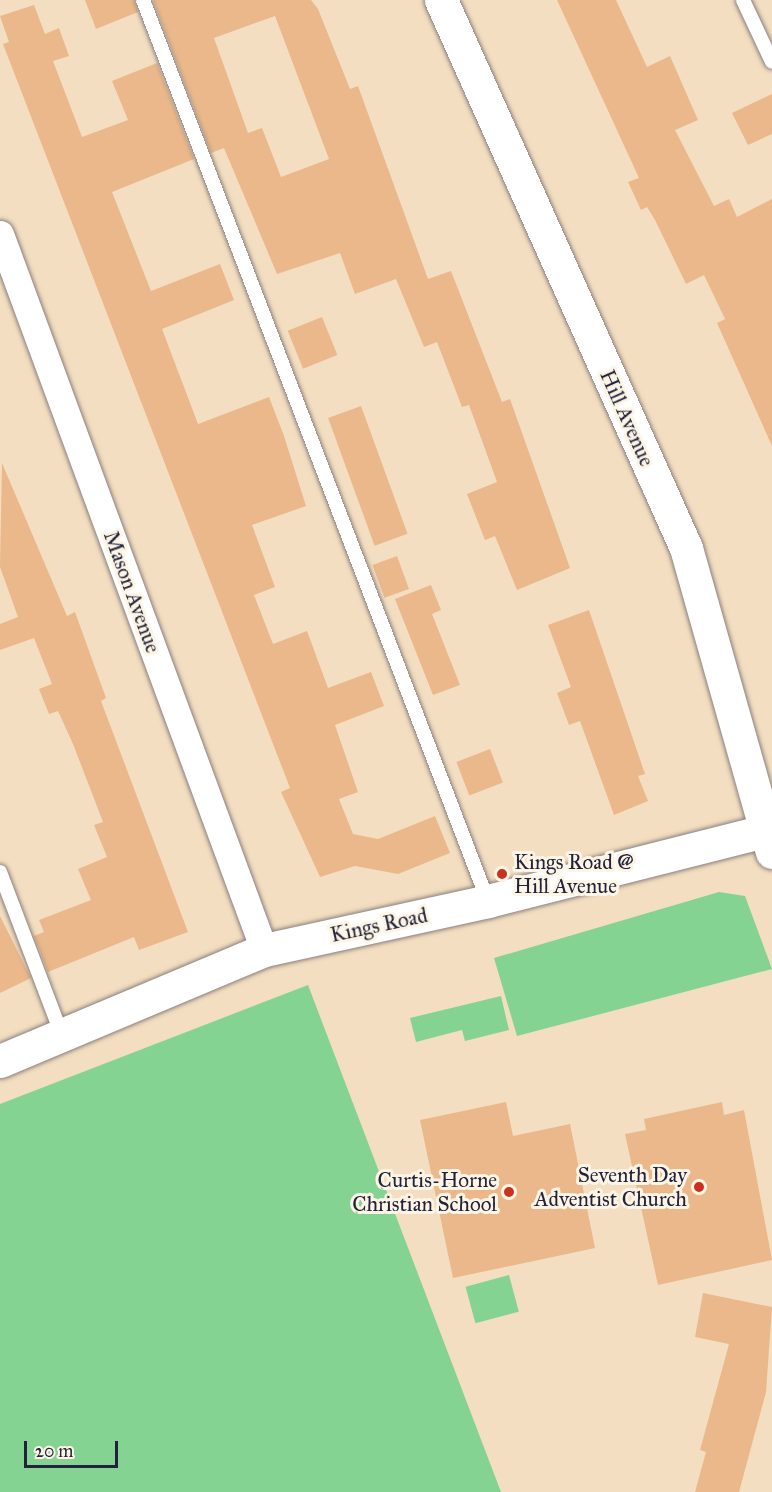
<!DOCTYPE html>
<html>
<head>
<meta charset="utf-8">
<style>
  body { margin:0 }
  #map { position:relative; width:772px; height:1492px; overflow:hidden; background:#f4dec1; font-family:"IM FELL Great Primer",serif }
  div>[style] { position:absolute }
  .green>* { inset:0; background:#85d392; transform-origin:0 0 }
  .building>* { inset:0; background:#eab88a; transform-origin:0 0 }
  .roads { filter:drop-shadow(0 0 2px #8b807e) drop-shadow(0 0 2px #8b807e) }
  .service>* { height:14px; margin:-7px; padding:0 7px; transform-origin:7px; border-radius:7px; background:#fff }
  .minor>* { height:27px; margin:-13.5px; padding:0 13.5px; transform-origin:13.5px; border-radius:13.5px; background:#fff }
  .tertiary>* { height:33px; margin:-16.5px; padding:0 16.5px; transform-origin:16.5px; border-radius:16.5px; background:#fff }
  .dots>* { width:16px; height:16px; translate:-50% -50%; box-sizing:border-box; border:3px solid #fcf5e5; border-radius:50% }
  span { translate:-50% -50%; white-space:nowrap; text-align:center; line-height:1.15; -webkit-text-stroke:6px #fcf5e5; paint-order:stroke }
  .street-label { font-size:21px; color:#22223b }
  .poi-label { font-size:21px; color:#22223b }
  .left { translate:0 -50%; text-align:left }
  .right { translate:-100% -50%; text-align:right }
  .scale { position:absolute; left:24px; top:1441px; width:94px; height:27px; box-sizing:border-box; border:3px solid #22223b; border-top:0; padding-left:8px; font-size:18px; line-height:21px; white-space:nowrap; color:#22223b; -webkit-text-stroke:4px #fcf5e5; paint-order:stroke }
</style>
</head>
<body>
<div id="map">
  <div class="green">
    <i style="clip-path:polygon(719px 892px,745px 896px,772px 969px,517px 1036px,494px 958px)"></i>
    <i style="clip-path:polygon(308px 985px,501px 1492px,0 1492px,0 1104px)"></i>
    <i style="clip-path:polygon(501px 996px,509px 1030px,465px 1041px,462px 1030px,416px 1042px,410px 1018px)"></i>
    <i style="left:509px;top:1275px;width:38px;height:45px;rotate:75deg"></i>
  </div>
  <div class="building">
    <i style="clip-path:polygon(85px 0,134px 0,138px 12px,96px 29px)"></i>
    <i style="clip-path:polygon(evenodd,153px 0,311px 0,318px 9px,350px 89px,358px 86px,428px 279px,451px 271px,502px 402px,510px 399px,570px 568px,517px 590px,495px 536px,485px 540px,467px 494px,497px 482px,469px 405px,462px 407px,437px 342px,424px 347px,396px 279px,355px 294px,340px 253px,277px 274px,224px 148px,211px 153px,153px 0,275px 16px,329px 159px,281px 177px,262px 128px,248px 133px,214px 38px,275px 16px)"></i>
    <i style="clip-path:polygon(557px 0,616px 0,647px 67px,670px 56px,698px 120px,675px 130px,714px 206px,729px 199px,737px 217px,772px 199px,772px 446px,717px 323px,725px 319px,704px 275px,686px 284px,655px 220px,647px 207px,641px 210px,628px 182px,639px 178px)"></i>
    <i style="clip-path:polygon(34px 5px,45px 34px,59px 28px,69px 56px,53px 61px,82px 137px,128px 120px,112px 81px,157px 63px,194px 159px,112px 192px,151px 291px,220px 264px,234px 300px,162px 329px,198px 424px,269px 397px,284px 436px,306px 506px,252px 525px,275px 587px,254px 595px,273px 644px,307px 631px,328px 688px,371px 672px,384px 706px,335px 725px,358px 792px,339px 799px,353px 834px,378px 839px,435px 816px,450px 853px,398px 874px,355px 866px,320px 877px,281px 792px,290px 788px,3px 44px,9px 42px,0 16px)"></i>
    <i style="clip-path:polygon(772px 94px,772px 134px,748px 145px,732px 113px)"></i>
    <i style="left:322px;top:317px;width:41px;height:37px;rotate:68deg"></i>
    <i style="left:361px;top:406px;width:136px;height:35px;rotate:70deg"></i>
    <i style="clip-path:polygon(2px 463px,67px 616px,75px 612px,106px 698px,101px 701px,188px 932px,139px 950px,134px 937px,48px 972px,34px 936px,44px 932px,39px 920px,91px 900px,78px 869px,107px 857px,94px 825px,103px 822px,73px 744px,58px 711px,49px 714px,39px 689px,52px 684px,34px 638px,0 650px,0 624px,18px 617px,0 567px)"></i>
    <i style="left:397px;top:556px;width:35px;height:26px;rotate:70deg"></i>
    <i style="clip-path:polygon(431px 585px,441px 610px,432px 614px,460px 685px,433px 695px,395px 599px)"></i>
    <i style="clip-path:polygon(589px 610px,645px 774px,638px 776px,648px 801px,614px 815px,580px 721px,569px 725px,557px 693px,571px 687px,548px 625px)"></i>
    <i style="left:490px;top:749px;width:36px;height:36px;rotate:69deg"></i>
    <i style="clip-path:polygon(0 916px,31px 978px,0 993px)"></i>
    <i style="clip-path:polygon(506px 1102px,513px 1136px,570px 1124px,595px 1248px,453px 1278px,420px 1120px)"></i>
    <i style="clip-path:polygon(722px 1102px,724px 1115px,744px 1110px,772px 1260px,658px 1285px,625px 1134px,646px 1130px,644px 1119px)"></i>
    <i style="clip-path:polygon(703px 1293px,772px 1307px,766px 1392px,739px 1492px,695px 1492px,706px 1452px,700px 1450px,729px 1344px,695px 1337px)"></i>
  </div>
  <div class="roads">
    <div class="service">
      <i style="left:143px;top:0;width:965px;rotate:69.05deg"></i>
      <i style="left:743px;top:0;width:68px;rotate:64.9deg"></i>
      <i style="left:0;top:872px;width:174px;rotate:69.2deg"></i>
    </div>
    <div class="minor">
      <i style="left:0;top:234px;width:763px;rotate:69.76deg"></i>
    </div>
    <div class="tertiary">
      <i style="left:441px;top:0;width:600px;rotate:65.91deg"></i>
      <i style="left:686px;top:548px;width:316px;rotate:74.2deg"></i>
      <i style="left:0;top:1061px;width:286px;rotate:-22.8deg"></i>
      <i style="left:264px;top:950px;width:229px;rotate:-12.3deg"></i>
      <i style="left:488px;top:901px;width:286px;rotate:-14.2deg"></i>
    </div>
  </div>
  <div class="dots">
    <i style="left:502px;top:874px;background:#c8321e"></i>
    <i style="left:699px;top:1187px;background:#c8321e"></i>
    <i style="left:509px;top:1192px;background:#c8321e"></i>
  </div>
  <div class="street-label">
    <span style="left:627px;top:418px;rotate:66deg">Hill Avenue</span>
    <span style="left:132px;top:592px;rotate:70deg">Mason Avenue</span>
    <span style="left:379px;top:925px;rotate:-12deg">Kings Road</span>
  </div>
  <div class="poi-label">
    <span class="left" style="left:514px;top:874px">Kings Road @<br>Hill Avenue</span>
    <span class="right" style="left:687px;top:1187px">Seventh Day<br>Adventist Church</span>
    <span class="right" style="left:497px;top:1192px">Curtis-Horne<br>Christian School</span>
  </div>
  <div class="scale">20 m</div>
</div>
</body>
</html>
